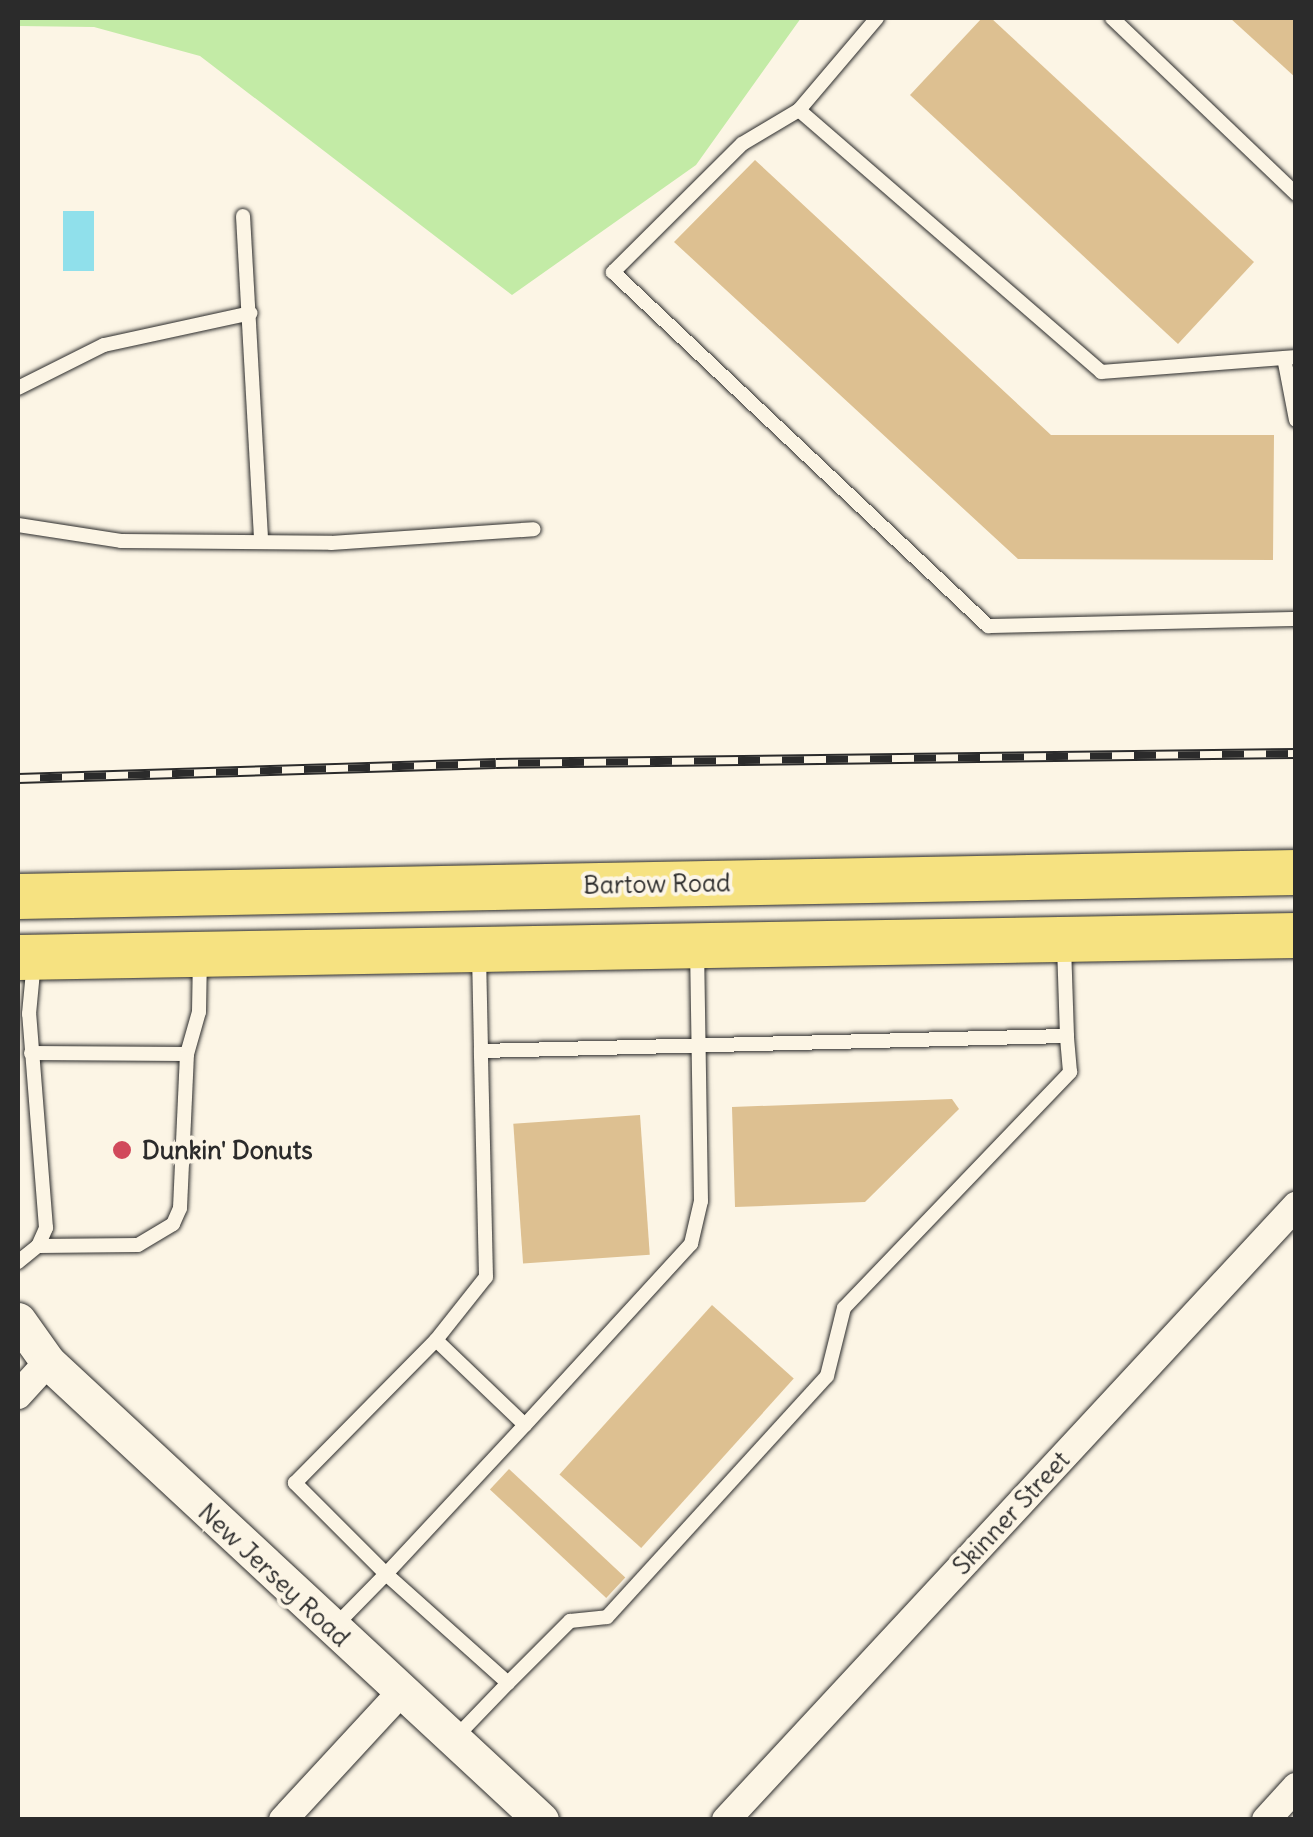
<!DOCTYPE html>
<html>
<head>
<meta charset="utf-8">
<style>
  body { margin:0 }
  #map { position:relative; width:1313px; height:1837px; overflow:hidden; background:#fcf5e5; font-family:Delius,sans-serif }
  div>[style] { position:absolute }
  .green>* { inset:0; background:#c3eba6 }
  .water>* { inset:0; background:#90e0eb; transform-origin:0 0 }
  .building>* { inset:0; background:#ddc091; transform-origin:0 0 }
  .roads { filter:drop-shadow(0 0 2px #2b2b2b) drop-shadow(0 0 2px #2b2b2b) }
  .service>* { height:14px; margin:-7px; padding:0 7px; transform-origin:7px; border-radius:7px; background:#fcf5e5 }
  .minor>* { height:28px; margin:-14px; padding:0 14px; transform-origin:14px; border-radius:14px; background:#fcf5e5 }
  .tertiary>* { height:35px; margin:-17.5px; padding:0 17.5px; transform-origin:17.5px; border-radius:17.5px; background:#fcf5e5 }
  .primary>* { height:45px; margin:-22.5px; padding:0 22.5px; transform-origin:22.5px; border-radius:22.5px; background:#f6e281 }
  .rail>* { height:11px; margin-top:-5.5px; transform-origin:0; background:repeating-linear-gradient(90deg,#fcf5e5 0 22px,#2b2b2b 0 44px); box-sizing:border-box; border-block:2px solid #2b2b2b }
  .dots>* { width:28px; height:28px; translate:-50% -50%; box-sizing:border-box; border:5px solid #fcf5e5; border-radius:50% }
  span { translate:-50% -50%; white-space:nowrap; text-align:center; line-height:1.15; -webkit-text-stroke:8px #fcf5e5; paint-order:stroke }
  .street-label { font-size:25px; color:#2b2b2b }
  .poi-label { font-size:25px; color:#2b2b2b; font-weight:700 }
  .left { translate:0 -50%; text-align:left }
  .frame { position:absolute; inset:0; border:20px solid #2b2b2b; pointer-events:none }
</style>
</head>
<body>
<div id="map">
  <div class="green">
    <i style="clip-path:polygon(18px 18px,801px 18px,696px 165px,512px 295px,200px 56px,94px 27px,18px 26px)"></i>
  </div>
  <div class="water">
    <i style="left:63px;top:211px;width:31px;height:60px"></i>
  </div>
  <div class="building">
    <i style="clip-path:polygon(982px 18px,991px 18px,1254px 262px,1178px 344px,910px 95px)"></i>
    <i style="clip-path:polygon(1230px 18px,1296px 18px,1296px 78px)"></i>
    <i style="clip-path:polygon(755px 160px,1051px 435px,1274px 435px,1273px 560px,1018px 559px,674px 242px)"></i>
    <i style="clip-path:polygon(952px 1099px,959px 1109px,865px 1202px,735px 1207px,732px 1107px)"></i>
    <i style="left:640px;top:1115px;width:140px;height:127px;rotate:86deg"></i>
    <i style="left:712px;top:1305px;width:110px;height:228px;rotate:42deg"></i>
    <i style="left:509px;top:1469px;width:159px;height:28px;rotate:43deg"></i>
  </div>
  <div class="roads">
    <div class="service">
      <i style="left:877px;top:18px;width:121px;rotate:130.3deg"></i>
      <i style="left:799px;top:110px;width:66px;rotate:149.2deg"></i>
      <i style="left:742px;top:144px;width:182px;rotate:135.2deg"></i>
      <i style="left:613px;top:272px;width:516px;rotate:43.35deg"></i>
      <i style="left:988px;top:626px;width:308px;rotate:-1.3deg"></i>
      <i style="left:1112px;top:18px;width:255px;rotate:43.7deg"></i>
      <i style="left:799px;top:110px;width:400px;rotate:40.9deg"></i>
      <i style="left:1101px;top:372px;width:196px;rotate:-4.4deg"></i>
      <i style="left:243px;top:216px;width:326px;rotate:86.8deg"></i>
      <i style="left:1285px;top:363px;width:58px;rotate:79.1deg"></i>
      <i style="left:18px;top:388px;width:96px;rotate:-26.6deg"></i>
      <i style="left:104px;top:345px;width:150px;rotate:-12.3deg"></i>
      <i style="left:18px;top:525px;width:104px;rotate:8.8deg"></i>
      <i style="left:121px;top:541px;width:210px;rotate:0.5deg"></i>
      <i style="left:331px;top:543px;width:203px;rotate:-3.9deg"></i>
      <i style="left:479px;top:954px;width:97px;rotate:88.8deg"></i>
      <i style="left:481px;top:1051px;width:586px;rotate:-1.47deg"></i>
      <i style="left:1067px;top:1036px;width:91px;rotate:-91.9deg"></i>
      <i style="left:31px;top:1053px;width:156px;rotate:0.4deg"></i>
      <i style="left:187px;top:1054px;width:44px;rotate:-74.1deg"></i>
      <i style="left:199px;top:1012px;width:55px;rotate:-89deg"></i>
      <i style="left:38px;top:1246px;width:100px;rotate:-0.6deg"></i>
      <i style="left:138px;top:1245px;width:41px;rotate:-31deg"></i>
      <i style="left:173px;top:1224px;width:17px;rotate:-66deg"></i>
      <i style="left:180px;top:1208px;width:154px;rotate:-87.4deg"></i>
      <i style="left:18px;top:1262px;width:26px;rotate:-39deg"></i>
      <i style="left:38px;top:1246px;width:20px;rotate:-66deg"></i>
      <i style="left:46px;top:1228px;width:215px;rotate:-94.5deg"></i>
      <i style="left:29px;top:1014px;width:53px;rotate:-84.6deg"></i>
      <i style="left:436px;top:1340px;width:80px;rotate:-51.6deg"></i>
      <i style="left:486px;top:1277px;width:226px;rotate:-91.3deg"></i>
      <i style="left:335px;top:1626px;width:73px;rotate:-45.6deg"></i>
      <i style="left:386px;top:1574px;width:129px;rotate:-135deg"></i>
      <i style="left:295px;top:1483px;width:201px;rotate:-45.4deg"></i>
      <i style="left:436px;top:1340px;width:123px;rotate:43.7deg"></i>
      <i style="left:525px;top:1425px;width:246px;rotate:-47.5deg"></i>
      <i style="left:691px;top:1244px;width:44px;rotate:-76.9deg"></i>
      <i style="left:701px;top:1201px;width:248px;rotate:-90.9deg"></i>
      <i style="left:508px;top:1683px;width:88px;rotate:-45deg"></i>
      <i style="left:570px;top:1621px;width:37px;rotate:-6deg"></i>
      <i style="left:607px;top:1617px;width:326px;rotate:-47.6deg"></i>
      <i style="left:827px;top:1376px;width:70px;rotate:-76deg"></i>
      <i style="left:844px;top:1308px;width:327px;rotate:-46.2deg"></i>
      <i style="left:1070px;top:1072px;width:36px;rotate:-95deg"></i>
      <i style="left:455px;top:1738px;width:76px;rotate:-46.1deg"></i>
      <i style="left:508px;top:1683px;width:164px;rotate:-138.2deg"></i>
      <i style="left:386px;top:1574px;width:204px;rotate:-47deg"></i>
    </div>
    <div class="minor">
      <i style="left:18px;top:1395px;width:45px;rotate:-47.7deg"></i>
      <i style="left:283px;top:1820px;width:176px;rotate:-47.3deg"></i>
      <i style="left:726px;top:1820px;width:838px;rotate:-47.13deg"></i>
      <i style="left:1266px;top:1820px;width:45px;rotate:-47.7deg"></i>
    </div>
    <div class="tertiary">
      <i style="left:18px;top:1320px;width:52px;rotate:54.5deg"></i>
      <i style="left:48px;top:1362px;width:673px;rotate:42.89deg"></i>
    </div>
    <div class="primary">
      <i style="left:18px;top:896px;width:1278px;rotate:-1.08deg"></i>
      <i style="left:18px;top:957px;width:1278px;rotate:-0.99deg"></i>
    </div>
  </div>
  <div class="rail">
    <i style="left:18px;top:778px;width:478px;rotate:-1.8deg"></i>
    <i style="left:496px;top:763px;width:800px;rotate:-0.72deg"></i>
  </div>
  <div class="dots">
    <i style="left:122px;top:1150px;background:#d1495b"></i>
  </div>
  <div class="street-label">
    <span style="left:657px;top:884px;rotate:-1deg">Bartow Road</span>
    <span style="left:1011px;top:1513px;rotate:-47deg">Skinner Street</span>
    <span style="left:274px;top:1575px;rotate:43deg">New Jersey Road</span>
  </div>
  <div class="poi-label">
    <span class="left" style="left:142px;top:1150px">Dunkin' Donuts</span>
  </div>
  <div class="frame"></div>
</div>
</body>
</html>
